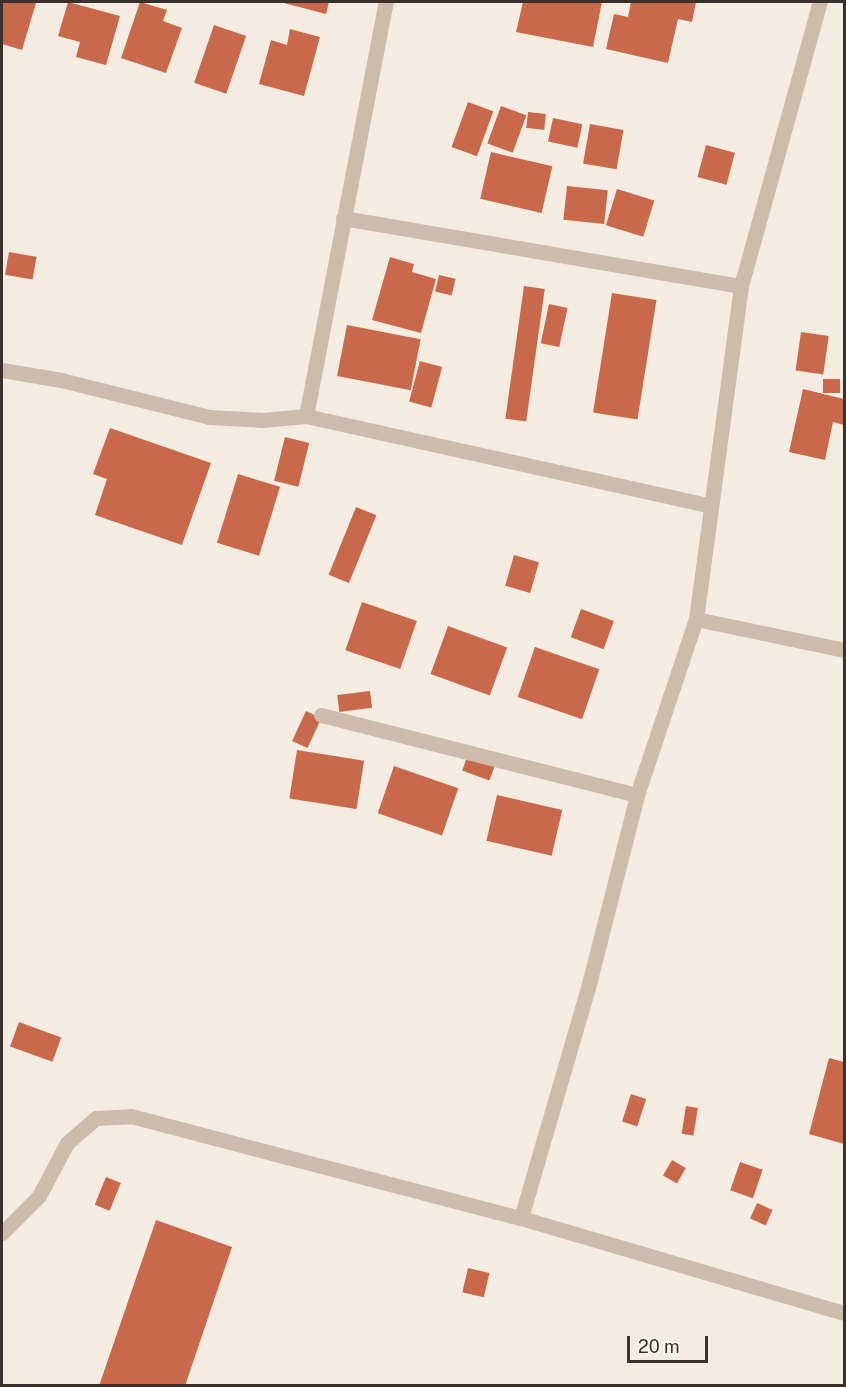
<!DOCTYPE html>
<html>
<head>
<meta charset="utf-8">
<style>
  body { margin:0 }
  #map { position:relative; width:846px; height:1387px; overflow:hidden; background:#f4ebe1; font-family:"Public Sans",sans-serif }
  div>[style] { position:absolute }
  .building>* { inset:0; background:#c8694b; transform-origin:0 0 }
  .minor>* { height:15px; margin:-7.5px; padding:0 7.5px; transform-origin:7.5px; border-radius:7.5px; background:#cdbbac }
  span { translate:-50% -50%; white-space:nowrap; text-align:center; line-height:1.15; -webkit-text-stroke:4.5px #fbf5ee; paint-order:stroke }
  .frame { position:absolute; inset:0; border:3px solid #3b302b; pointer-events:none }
  .scale { position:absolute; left:627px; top:1336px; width:81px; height:27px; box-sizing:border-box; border:3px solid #3b302b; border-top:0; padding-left:8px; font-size:18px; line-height:21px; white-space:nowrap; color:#3b302b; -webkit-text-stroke:4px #fbf5ee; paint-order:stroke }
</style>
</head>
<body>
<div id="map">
  <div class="building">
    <i style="clip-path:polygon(2px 2px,36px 3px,22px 50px,2px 44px)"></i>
    <i style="clip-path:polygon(68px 2px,120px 16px,106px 65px,76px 57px,80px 42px,58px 36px)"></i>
    <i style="clip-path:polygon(140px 2px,167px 10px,163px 21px,182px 28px,166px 73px,121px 58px)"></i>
    <i style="clip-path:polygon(280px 2px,329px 2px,326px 14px)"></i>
    <i style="clip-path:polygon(523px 2px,602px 2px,593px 47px,516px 32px)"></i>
    <i style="clip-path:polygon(631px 2px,696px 2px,692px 22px,678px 19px,668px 63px,606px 49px,614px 14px,628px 17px)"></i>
    <i style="left:214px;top:25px;width:34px;height:61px;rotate:19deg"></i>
    <i style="clip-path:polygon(290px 29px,320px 37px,304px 96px,259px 84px,271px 40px,287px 45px)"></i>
    <i style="left:468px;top:102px;width:27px;height:48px;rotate:20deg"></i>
    <i style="left:501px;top:106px;width:27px;height:40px;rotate:20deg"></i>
    <i style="left:528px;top:112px;width:18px;height:16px;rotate:6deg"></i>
    <i style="left:553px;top:118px;width:30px;height:24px;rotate:12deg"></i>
    <i style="left:590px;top:124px;width:34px;height:40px;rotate:10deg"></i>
    <i style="left:706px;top:145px;width:30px;height:33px;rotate:15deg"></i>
    <i style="left:491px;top:152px;width:63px;height:48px;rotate:13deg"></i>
    <i style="left:567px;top:186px;width:41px;height:34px;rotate:6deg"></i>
    <i style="left:617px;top:189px;width:39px;height:38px;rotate:17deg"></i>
    <i style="left:9px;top:252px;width:28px;height:23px;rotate:10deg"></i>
    <i style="clip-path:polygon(390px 257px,414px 264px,412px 272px,436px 279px,421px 333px,372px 320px)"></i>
    <i style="left:439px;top:275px;width:17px;height:17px;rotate:13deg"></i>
    <i style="left:524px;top:286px;width:21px;height:134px;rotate:8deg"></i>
    <i style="left:612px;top:293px;width:45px;height:121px;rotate:9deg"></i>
    <i style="left:549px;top:304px;width:19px;height:40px;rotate:12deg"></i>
    <i style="left:347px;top:325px;width:75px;height:52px;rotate:11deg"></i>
    <i style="left:801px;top:332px;width:28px;height:39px;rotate:8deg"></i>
    <i style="left:420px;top:361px;width:23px;height:42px;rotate:15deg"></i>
    <i style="left:823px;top:379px;width:17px;height:14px"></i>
    <i style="clip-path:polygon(803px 389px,844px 399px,844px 425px,833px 422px,825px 460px,789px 452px)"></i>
    <i style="clip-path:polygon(110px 428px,211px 463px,182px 545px,95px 515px,107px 479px,93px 474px)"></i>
    <i style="left:285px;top:437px;width:25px;height:45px;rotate:14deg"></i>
    <i style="left:238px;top:474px;width:44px;height:72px;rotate:17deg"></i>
    <i style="left:356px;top:507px;width:22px;height:73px;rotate:22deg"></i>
    <i style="left:514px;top:555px;width:26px;height:32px;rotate:16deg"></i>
    <i style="left:362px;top:602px;width:58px;height:51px;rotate:19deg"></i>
    <i style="left:581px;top:609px;width:35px;height:30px;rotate:20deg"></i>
    <i style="left:448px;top:626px;width:63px;height:51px;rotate:20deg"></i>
    <i style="left:535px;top:647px;width:68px;height:53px;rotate:19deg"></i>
    <i style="left:370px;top:691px;width:17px;height:33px;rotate:83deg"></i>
    <i style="left:306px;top:711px;width:17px;height:33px;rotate:25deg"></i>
    <i style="left:470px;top:749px;width:29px;height:23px;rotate:20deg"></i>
    <i style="left:297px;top:750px;width:68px;height:49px;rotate:9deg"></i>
    <i style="left:394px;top:766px;width:68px;height:50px;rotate:19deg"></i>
    <i style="left:497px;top:795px;width:67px;height:47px;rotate:13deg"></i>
    <i style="left:19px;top:1022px;width:45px;height:26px;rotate:20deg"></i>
    <i style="clip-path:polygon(829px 1058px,844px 1062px,844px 1144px,809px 1134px)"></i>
    <i style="left:631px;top:1094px;width:16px;height:29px;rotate:18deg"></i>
    <i style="left:686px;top:1106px;width:12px;height:28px;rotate:9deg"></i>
    <i style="left:672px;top:1160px;width:16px;height:18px;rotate:30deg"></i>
    <i style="left:740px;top:1162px;width:24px;height:30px;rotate:19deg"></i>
    <i style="left:106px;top:1177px;width:16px;height:30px;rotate:22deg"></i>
    <i style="left:757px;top:1203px;width:17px;height:17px;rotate:24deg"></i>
    <i style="clip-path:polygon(156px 1220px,232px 1247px,185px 1386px,99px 1386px)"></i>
    <i style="left:468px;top:1268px;width:22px;height:25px;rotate:13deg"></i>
  </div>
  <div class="minor">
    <i style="left:343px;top:218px;width:404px;rotate:9.7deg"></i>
    <i style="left:2px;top:370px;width:60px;rotate:9.6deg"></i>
    <i style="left:61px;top:380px;width:153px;rotate:14deg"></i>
    <i style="left:209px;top:417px;width:54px;rotate:3.2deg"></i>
    <i style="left:263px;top:420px;width:43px;rotate:-5.3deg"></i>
    <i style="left:306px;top:416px;width:415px;rotate:12.5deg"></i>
    <i style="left:306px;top:416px;width:422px;rotate:-79.1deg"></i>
    <i style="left:696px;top:619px;width:151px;rotate:11.8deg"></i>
    <i style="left:321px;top:715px;width:326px;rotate:14.2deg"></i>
    <i style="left:521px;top:1218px;width:248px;rotate:-73.8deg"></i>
    <i style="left:590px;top:980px;width:191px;rotate:-75.7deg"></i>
    <i style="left:637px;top:795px;width:186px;rotate:-71.5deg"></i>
    <i style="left:696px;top:619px;width:336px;rotate:-82.3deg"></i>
    <i style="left:741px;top:286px;width:295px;rotate:-74.5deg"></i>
    <i style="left:2px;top:1233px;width:52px;rotate:-45deg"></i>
    <i style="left:39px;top:1196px;width:60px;rotate:-62.2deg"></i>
    <i style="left:67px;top:1143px;width:38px;rotate:-41deg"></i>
    <i style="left:96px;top:1118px;width:35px;rotate:-3deg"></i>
    <i style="left:131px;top:1116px;width:403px;rotate:14.7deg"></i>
    <i style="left:521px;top:1218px;width:337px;rotate:16.4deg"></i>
  </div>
  <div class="frame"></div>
  <div class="scale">20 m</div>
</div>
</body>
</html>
